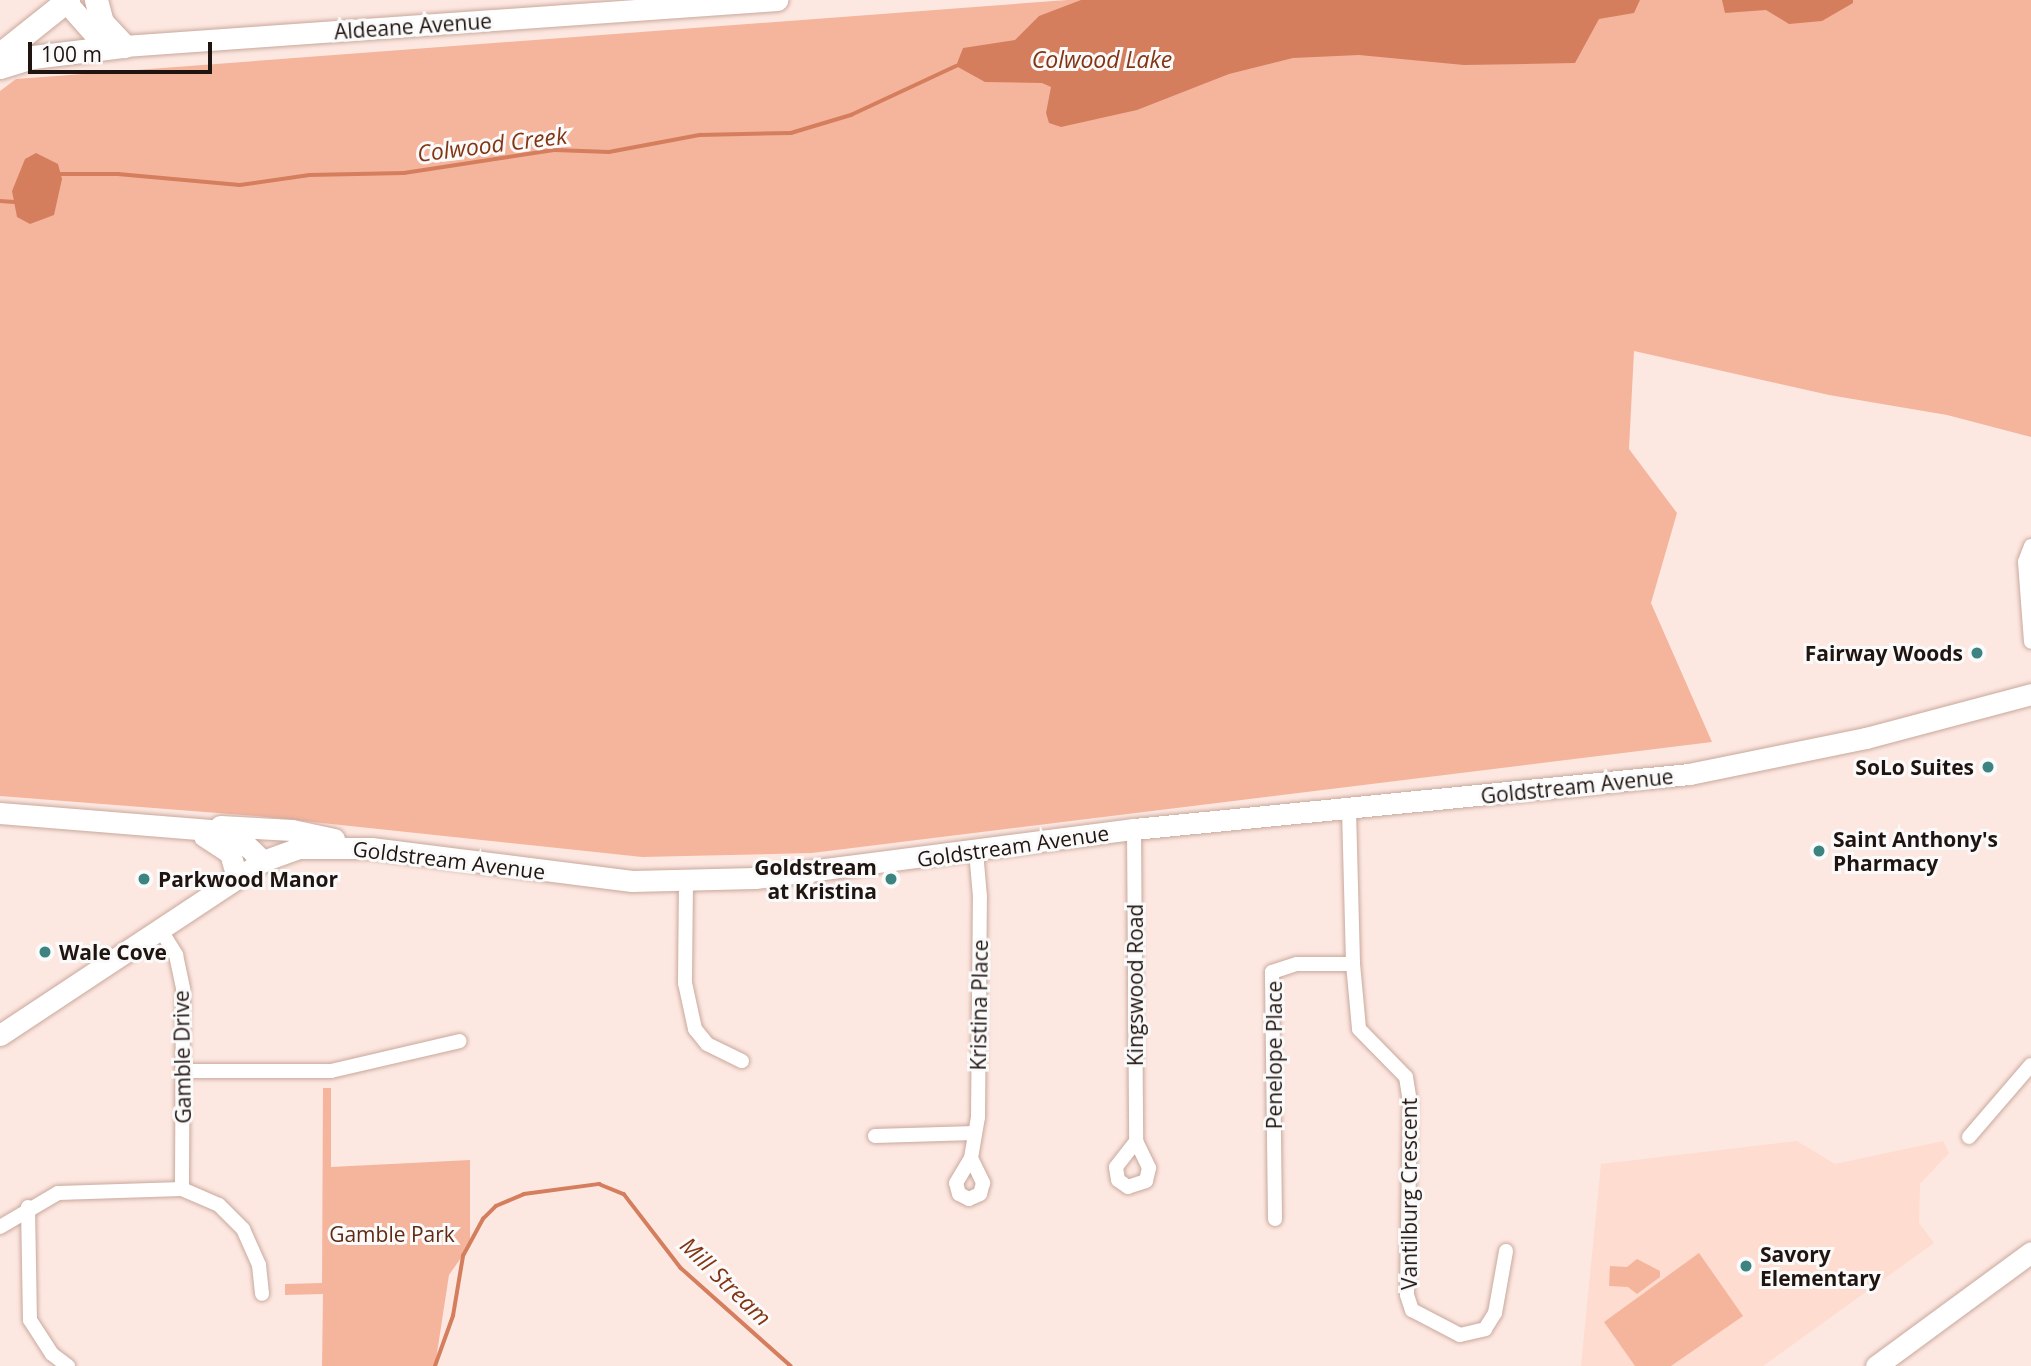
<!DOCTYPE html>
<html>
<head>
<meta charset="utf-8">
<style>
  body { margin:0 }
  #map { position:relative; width:2031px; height:1366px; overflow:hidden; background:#fde8e1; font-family:"Open Sans",sans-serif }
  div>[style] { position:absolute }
  .built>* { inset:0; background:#fedccf }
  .green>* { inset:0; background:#f5b59d }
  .water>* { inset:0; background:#d57e5e }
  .stream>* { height:3.5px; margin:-1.75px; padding:0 1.75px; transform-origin:1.75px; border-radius:1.75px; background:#d57e5e }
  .roads { filter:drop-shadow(0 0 2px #c9a89c) drop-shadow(0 0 2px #c9a89c) }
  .street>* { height:14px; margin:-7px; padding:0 7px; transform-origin:7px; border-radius:7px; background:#fff }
  .secondary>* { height:21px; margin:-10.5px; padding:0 10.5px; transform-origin:10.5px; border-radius:10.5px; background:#fff }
  .primary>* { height:23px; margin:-11.5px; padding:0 11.5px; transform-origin:11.5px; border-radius:11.5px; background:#fff }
  .dots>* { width:19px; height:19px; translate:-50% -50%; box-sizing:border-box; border:4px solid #fafafa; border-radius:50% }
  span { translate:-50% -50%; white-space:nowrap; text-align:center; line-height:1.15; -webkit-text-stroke:6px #fafafa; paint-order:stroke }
  .street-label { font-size:21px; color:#201410 }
  .poi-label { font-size:21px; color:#201410; font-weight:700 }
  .right { translate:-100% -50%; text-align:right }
  .left { translate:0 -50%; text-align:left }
  .park-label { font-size:21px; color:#612913 }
  .water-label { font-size:23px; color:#833413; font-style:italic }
  .scale { position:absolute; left:28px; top:42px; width:184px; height:32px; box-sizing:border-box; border:4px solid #201410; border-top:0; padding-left:9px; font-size:21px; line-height:24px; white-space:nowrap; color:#201410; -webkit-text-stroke:5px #fafafa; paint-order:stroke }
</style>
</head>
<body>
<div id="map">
  <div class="built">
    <i style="clip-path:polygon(1797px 1141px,1835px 1164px,1943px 1141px,1949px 1153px,1920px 1184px,1919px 1223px,1934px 1243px,1763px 1366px,1581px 1366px,1601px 1164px)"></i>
  </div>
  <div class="green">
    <i style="clip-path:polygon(1067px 0,2031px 0,2031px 437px,1947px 415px,1829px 395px,1634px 351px,1629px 449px,1677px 513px,1651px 603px,1712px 742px,812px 853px,642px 857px,256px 816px,0 796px,0 91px,16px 79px)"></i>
    <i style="clip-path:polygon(323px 1088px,331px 1088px,331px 1167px,470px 1160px,470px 1245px,449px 1275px,435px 1366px,322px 1366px,323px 1294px,285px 1295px,285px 1284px,322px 1283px)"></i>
    <i style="clip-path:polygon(1699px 1253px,1743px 1316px,1671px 1366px,1635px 1366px,1604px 1322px)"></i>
    <i style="clip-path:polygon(1637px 1259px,1660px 1271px,1660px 1277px,1637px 1294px,1628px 1287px,1609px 1286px,1610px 1266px,1627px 1267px)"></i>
  </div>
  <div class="water">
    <i style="clip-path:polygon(1081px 0,1640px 0,1634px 13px,1599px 19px,1575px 63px,1464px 65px,1359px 55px,1293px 58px,1229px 74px,1137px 110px,1061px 127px,1049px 123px,1046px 113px,1051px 87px,1042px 83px,985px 82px,956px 66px,963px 48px,1015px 40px,1039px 16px)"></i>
    <i style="clip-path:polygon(1722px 0,1853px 0,1853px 3px,1822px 21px,1789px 24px,1766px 10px,1725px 13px)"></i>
    <i style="clip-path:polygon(36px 153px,58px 164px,62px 179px,54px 215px,30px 224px,17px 217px,12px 191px,25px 159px)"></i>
  </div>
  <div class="stream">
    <i style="left:60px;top:174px;width:58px"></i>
    <i style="left:118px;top:174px;width:122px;rotate:5.2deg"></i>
    <i style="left:240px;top:185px;width:70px;rotate:-8.2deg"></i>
    <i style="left:309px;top:175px;width:95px;rotate:-1.2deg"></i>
    <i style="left:404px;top:173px;width:153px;rotate:-8.7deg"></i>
    <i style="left:555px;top:150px;width:54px;rotate:2.1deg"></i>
    <i style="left:609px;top:152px;width:93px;rotate:-10.6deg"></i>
    <i style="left:700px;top:135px;width:91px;rotate:-1.3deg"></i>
    <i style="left:791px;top:133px;width:63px;rotate:-16.7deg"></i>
    <i style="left:851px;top:115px;width:116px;rotate:-25deg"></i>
    <i style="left:0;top:201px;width:14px;rotate:4deg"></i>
    <i style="left:435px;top:1366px;width:53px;rotate:-70.2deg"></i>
    <i style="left:453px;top:1316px;width:61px;rotate:-80.5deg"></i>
    <i style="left:463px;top:1256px;width:42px;rotate:-61.6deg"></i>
    <i style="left:483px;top:1219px;width:18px;rotate:-45deg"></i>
    <i style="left:496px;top:1206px;width:30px;rotate:-23deg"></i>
    <i style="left:524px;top:1194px;width:76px;rotate:-7.6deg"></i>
    <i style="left:599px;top:1184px;width:27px;rotate:22deg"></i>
    <i style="left:624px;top:1194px;width:93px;rotate:52.4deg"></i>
    <i style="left:681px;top:1268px;width:147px;rotate:41.7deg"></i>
  </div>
  <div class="roads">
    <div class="street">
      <i style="left:2031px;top:546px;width:17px;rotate:111deg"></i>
      <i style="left:2025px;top:562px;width:80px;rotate:85.7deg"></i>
      <i style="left:1349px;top:810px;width:154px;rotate:88.5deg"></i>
      <i style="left:1353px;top:964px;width:65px;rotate:84.7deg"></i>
      <i style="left:1359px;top:1029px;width:67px;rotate:45.6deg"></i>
      <i style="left:1406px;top:1077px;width:25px;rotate:81deg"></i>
      <i style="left:1410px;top:1102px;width:193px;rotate:90.9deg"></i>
      <i style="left:1407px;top:1295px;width:16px;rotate:72deg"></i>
      <i style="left:1412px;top:1310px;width:54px;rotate:27.5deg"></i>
      <i style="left:1460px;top:1335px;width:26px;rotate:-13deg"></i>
      <i style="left:1485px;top:1329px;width:19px;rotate:-58deg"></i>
      <i style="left:1495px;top:1313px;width:63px;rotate:-79.9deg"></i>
      <i style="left:1134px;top:829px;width:312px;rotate:89.6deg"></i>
      <i style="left:1136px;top:1141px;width:30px;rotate:64deg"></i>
      <i style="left:1149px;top:1168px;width:13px;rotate:103deg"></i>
      <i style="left:1146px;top:1181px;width:19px;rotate:162deg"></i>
      <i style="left:1128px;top:1187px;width:12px;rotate:-145deg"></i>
      <i style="left:1118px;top:1180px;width:13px;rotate:-99deg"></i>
      <i style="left:1116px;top:1167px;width:33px;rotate:-52deg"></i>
      <i style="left:686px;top:882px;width:101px;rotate:90.6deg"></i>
      <i style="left:685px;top:983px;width:47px;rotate:77.7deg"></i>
      <i style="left:695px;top:1029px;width:19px;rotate:51deg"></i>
      <i style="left:707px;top:1044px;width:39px;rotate:26deg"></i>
      <i style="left:160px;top:929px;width:31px;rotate:58deg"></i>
      <i style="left:176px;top:955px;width:35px;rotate:78deg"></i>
      <i style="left:183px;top:989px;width:200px;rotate:90.3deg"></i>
      <i style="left:184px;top:1071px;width:147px"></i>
      <i style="left:331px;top:1071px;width:132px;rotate:-13.1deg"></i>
      <i style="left:875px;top:1136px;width:100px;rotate:-1.7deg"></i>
      <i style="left:1969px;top:1137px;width:95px;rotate:-49.3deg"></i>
      <i style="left:971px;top:1158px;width:28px;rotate:64deg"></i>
      <i style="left:983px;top:1183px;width:11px;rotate:105deg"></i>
      <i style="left:980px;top:1194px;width:12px;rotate:156deg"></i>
      <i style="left:969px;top:1199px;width:11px;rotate:-153deg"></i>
      <i style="left:959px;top:1194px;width:11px;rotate:-105deg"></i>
      <i style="left:956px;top:1183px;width:29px;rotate:-59deg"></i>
      <i style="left:971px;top:1158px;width:42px;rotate:-80.3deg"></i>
      <i style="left:978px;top:1117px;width:220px;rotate:-89.5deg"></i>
      <i style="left:980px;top:897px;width:46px;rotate:-95deg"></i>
      <i style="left:28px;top:1207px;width:113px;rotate:89deg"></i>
      <i style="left:30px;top:1320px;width:40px;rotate:57.1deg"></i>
      <i style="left:52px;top:1354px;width:20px;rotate:37deg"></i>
      <i style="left:1275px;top:1219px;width:247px;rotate:-90.7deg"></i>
      <i style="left:1272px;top:972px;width:26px;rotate:-18deg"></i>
      <i style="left:1297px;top:964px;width:56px"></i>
      <i style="left:0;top:1227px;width:67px;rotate:-30.4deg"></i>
      <i style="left:58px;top:1193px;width:124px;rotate:-1.8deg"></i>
      <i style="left:182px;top:1189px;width:40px;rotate:23.4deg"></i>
      <i style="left:219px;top:1205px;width:34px;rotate:45deg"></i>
      <i style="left:243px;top:1229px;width:39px;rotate:66deg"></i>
      <i style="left:259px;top:1265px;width:29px;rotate:84deg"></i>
    </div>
    <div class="secondary">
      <i style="left:66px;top:2px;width:47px;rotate:48.5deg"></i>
      <i style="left:97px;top:37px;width:28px;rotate:18deg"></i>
      <i style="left:124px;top:46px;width:655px;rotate:-4.03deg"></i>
      <i style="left:0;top:813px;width:214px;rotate:4.6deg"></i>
      <i style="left:213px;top:830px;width:30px;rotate:20deg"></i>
      <i style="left:241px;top:840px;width:30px;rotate:44deg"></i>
      <i style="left:220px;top:826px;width:72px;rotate:3.2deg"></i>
      <i style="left:292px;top:830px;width:43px;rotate:12.1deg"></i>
      <i style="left:204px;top:836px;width:31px;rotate:33deg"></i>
      <i style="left:230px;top:853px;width:26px;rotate:74deg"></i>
      <i style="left:0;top:1035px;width:315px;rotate:-33.5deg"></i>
      <i style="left:263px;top:861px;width:37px;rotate:-20deg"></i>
      <i style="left:298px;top:848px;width:73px"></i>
      <i style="left:371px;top:848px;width:263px;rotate:7.2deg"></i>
      <i style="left:632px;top:881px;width:123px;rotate:-1.4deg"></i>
      <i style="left:755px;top:878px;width:382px;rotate:-7.4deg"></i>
      <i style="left:1134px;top:829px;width:558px;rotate:-5.66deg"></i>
      <i style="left:1689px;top:774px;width:181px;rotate:-11.5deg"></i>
      <i style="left:1866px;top:738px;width:171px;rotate:-14.9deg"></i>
      <i style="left:1876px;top:1366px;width:192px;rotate:-36.3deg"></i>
    </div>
    <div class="primary">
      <i style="left:96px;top:0;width:23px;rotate:75deg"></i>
      <i style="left:102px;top:22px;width:33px;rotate:47deg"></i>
      <i style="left:0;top:54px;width:87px;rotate:-38.5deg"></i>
      <i style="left:0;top:67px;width:34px;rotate:-17deg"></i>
      <i style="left:33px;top:57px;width:92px;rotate:-6.9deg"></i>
    </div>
  </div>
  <div class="dots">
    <i style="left:1977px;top:653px;background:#3d8481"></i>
    <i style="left:1988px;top:767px;background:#3d8481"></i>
    <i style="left:1819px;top:851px;background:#3d8481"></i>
    <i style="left:144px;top:879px;background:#3d8481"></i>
    <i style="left:891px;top:879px;background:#3d8481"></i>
    <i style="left:45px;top:952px;background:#3d8481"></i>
    <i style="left:1746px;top:1266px;background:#3d8481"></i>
  </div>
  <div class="street-label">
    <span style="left:413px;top:26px;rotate:-4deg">Aldeane Avenue</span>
    <span style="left:1577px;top:786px;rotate:-6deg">Goldstream Avenue</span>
    <span style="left:1013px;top:846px;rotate:-8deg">Goldstream Avenue</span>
    <span style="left:449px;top:860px;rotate:7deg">Goldstream Avenue</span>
    <span style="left:1135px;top:985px;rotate:-90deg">Kingswood Road</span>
    <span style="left:979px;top:1005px;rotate:-89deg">Kristina Place</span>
    <span style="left:1274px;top:1055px;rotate:-90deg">Penelope Place</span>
    <span style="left:182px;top:1057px;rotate:-91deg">Gamble Drive</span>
    <span style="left:1409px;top:1194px;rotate:-90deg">Vantilburg Crescent</span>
  </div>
  <div class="poi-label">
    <span class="right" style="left:1963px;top:653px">Fairway Woods</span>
    <span class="right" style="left:1974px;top:767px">SoLo Suites</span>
    <span class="left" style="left:1833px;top:851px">Saint Anthony's<br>Pharmacy</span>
    <span class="right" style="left:877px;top:879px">Goldstream<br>at Kristina</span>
    <span class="left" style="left:158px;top:879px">Parkwood Manor</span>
    <span class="left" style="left:59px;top:952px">Wale Cove</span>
    <span class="left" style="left:1760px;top:1266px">Savory<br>Elementary</span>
  </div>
  <div class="park-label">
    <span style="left:392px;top:1234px">Gamble Park</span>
  </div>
  <div class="water-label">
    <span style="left:1102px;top:59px">Colwood Lake</span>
    <span style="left:492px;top:144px;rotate:-7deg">Colwood Creek</span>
    <span style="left:726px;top:1281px;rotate:44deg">Mill Stream</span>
  </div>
  <div class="scale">100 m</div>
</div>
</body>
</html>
